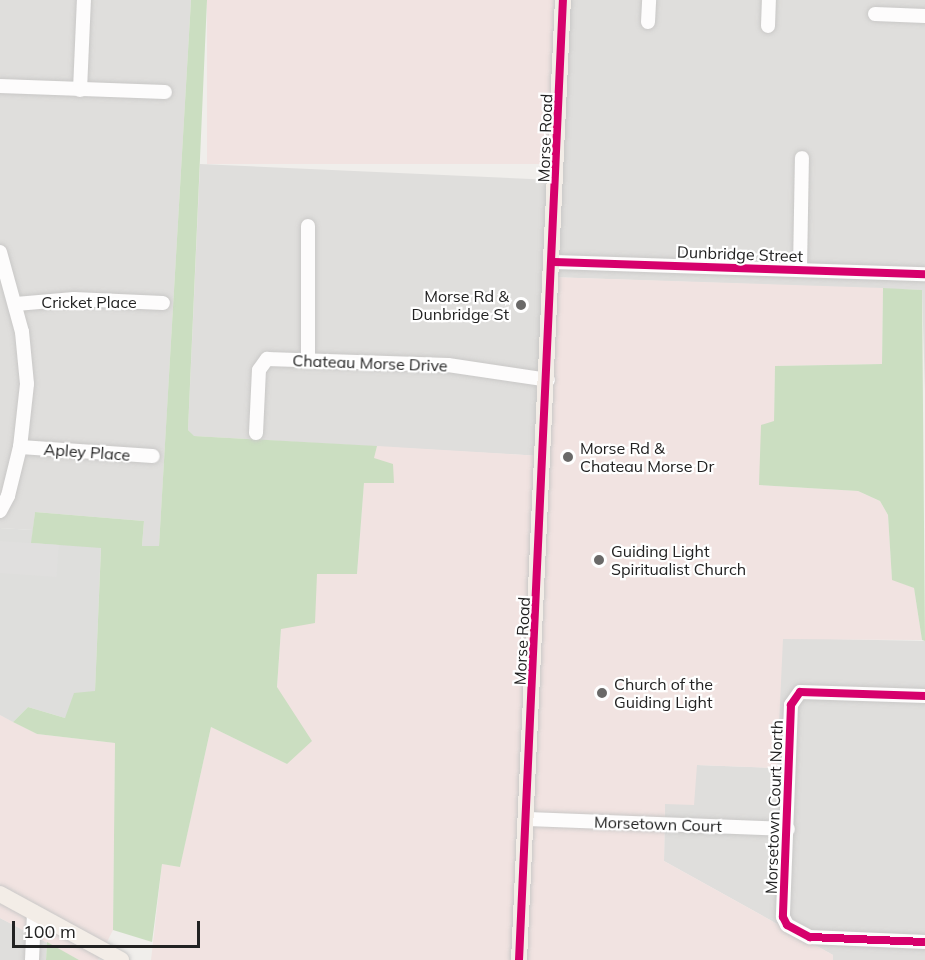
<!DOCTYPE html>
<html>
<head>
<meta charset="utf-8">
<style>
  body { margin:0 }
  #map { position:relative; width:925px; height:960px; overflow:hidden; background:#f0eeeb; font-family:Mulish,sans-serif }
  div>[style] { position:absolute }
  .residential>* { inset:0; background:#dfdedc }
  .commercial>* { inset:0; background:#f1e3e1; transform-origin:0 0 }
  .religious>* { inset:0; background:#dededc }
  .forest>* { inset:0; background:#cbdec1 }
  .parking>* { inset:0; background:#e0dfde; transform-origin:0 0 }
  .roads { filter:drop-shadow(0 0 2px #c9c8c7) drop-shadow(0 0 2px #c9c8c7) }
  .minor>* { height:14px; margin:-7px; padding:0 7px; transform-origin:7px; border-radius:7px; background:#fdfcfc }
  .major>* { height:16px; margin:-8px; padding:0 8px; transform-origin:8px; border-radius:8px; background:#f3ede7 }
  .cycleway>* { height:8px; margin:-4px; padding:0 4px; transform-origin:4px; border-radius:4px; background:#d6006c }
  .dots>* { width:16px; height:16px; translate:-50% -50%; box-sizing:border-box; border:3px solid #fff; border-radius:50% }
  span { translate:-50% -50%; white-space:nowrap; text-align:center; line-height:1.15; -webkit-text-stroke:4.5px #fff; paint-order:stroke }
  .street-label { font-size:16px; color:#222 }
  .poi-label { font-size:16px; color:#222 }
  .right { translate:-100% -50%; text-align:right }
  .left { translate:0 -50%; text-align:left }
  .scale { position:absolute; left:12px; top:921px; width:188px; height:27px; box-sizing:border-box; border:3px solid #222; border-top:0; padding-left:8px; font-size:18px; line-height:21px; white-space:nowrap; color:#222; -webkit-text-stroke:4px #fff; paint-order:stroke }
</style>
</head>
<body>
<div id="map">
  <div class="residential">
    <i style="clip-path:polygon(0 0,191px 0,159px 547px,142px 546px,144px 521px,35px 512px,33px 530px,0 528px)"></i>
    <i style="clip-path:polygon(563px 0,925px 0,925px 391px,922px 290px,549px 277px,541px 456px,193px 436px,188px 430px,200px 164px,554px 180px)"></i>
    <i style="clip-path:polygon(782px 638px,925px 641px,925px 960px,833px 960px,833px 955px,664px 861px,665px 804px,697px 765px,777px 768px)"></i>
    <i style="clip-path:polygon(0 918px,47px 942px,46px 960px,0 960px)"></i>
  </div>
  <div class="commercial">
    <i style="left:207px;top:0;width:356px;height:164px"></i>
    <i style="clip-path:polygon(548px 277px,883px 288px,882px 364px,775px 366px,774px 422px,759px 485px,858px 491px,880px 501px,888px 515px,892px 579px,914px 588px,922px 640px,783px 639px,777px 768px,697px 765px,694px 805px,665px 804px,664px 861px,833px 955px,833px 960px,151px 960px,162px 864px,180px 866px,211px 727px,287px 764px,277px 687px,281px 629px,317px 574px,357px 574px,364px 482px,394px 483px,373px 458px,377px 446px,541px 456px)"></i>
    <i style="clip-path:polygon(0 715px,37px 734px,115px 743px,113px 930px,98px 960px,79px 960px,0 918px)"></i>
  </div>
  <div class="religious">
    <i style="clip-path:polygon(0 528px,33px 530px,32px 543px,101px 547px,95px 692px,65px 718px,28px 707px,13px 722px,0 715px)"></i>
  </div>
  <div class="forest">
    <i style="clip-path:polygon(191px 0,207px 0,188px 430px,194px 436px,377px 446px,374px 458px,393px 464px,394px 483px,364px 483px,357px 574px,317px 574px,315px 623px,281px 629px,277px 687px,312px 741px,287px 764px,211px 727px,180px 867px,162px 864px,152px 942px,113px 930px,115px 743px,37px 734px,13px 722px,28px 707px,65px 718px,74px 693px,95px 691px,101px 548px,31px 543px,35px 512px,144px 521px,142px 546px,159px 546px)"></i>
    <i style="clip-path:polygon(883px 288px,922px 290px,925px 641px,922px 640px,914px 588px,892px 580px,888px 515px,880px 501px,858px 491px,759px 485px,761px 425px,774px 421px,775px 366px,882px 364px)"></i>
    <i style="clip-path:polygon(47px 942px,79px 960px,46px 960px)"></i>
  </div>
  <div class="parking">
    <i style="left:0;top:541px;width:59px;height:32px;rotate:4deg"></i>
  </div>
  <div class="roads">
    <div class="minor">
      <i style="left:875px;top:14px;width:50px;rotate:2.3deg"></i>
      <i style="left:648px;top:22px;width:22px;rotate:-87deg"></i>
      <i style="left:768px;top:26px;width:26px;rotate:-88deg"></i>
      <i style="left:0;top:86px;width:165px;rotate:2.1deg"></i>
      <i style="left:80px;top:90px;width:90px;rotate:-87.5deg"></i>
      <i style="left:308px;top:226px;width:135px;rotate:90deg"></i>
      <i style="left:0;top:252px;width:83px;rotate:74.6deg"></i>
      <i style="left:22px;top:332px;width:52px;rotate:84.5deg"></i>
      <i style="left:27px;top:384px;width:63px;rotate:96.3deg"></i>
      <i style="left:20px;top:447px;width:50px;rotate:103.8deg"></i>
      <i style="left:8px;top:496px;width:17px;rotate:118deg"></i>
      <i style="left:554px;top:262px;width:371px;rotate:1.9deg"></i>
      <i style="left:800px;top:269px;width:111px;rotate:-89deg"></i>
      <i style="left:16px;top:304px;width:58px;rotate:-4.9deg"></i>
      <i style="left:74px;top:299px;width:89px;rotate:2.6deg"></i>
      <i style="left:256px;top:433px;width:63px;rotate:-87.3deg"></i>
      <i style="left:259px;top:370px;width:14px;rotate:-54deg"></i>
      <i style="left:267px;top:359px;width:181px;rotate:1.9deg"></i>
      <i style="left:448px;top:365px;width:101px;rotate:8.5deg"></i>
      <i style="left:20px;top:447px;width:133px;rotate:3.9deg"></i>
      <i style="left:925px;top:696px;width:125px;rotate:-178.2deg"></i>
      <i style="left:800px;top:692px;width:16px;rotate:125deg"></i>
      <i style="left:791px;top:705px;width:212px;rotate:92.2deg"></i>
      <i style="left:783px;top:917px;width:9px;rotate:63deg"></i>
      <i style="left:787px;top:925px;width:26px;rotate:28deg"></i>
      <i style="left:810px;top:937px;width:115px;rotate:2.5deg"></i>
      <i style="left:528px;top:819px;width:260px;rotate:2.2deg"></i>
      <i style="left:32px;top:960px;width:48px;rotate:-87.6deg"></i>
    </div>
    <div class="major">
      <i style="left:0;top:894px;width:138px;rotate:28.6deg"></i>
      <i style="left:519px;top:960px;width:961px;rotate:-87.38deg"></i>
    </div>
  </div>
  <div class="cycleway">
    <i style="left:554px;top:262px;width:371px;rotate:1.9deg"></i>
    <i style="left:925px;top:696px;width:125px;rotate:-178.2deg"></i>
    <i style="left:800px;top:692px;width:16px;rotate:125deg"></i>
    <i style="left:791px;top:705px;width:212px;rotate:92.2deg"></i>
    <i style="left:783px;top:917px;width:9px;rotate:63deg"></i>
    <i style="left:787px;top:925px;width:26px;rotate:28deg"></i>
    <i style="left:810px;top:937px;width:115px;rotate:2.5deg"></i>
    <i style="left:519px;top:960px;width:961px;rotate:-87.38deg"></i>
  </div>
  <div class="dots">
    <i style="left:521px;top:305px;background:#6a6968"></i>
    <i style="left:568px;top:457px;background:#6a6968"></i>
    <i style="left:599px;top:560px;background:#6a6968"></i>
    <i style="left:602px;top:693px;background:#6a6968"></i>
  </div>
  <div class="street-label">
    <span style="left:545px;top:138px;rotate:-88deg">Morse Road</span>
    <span style="left:740px;top:254px;rotate:2deg">Dunbridge Street</span>
    <span style="left:89px;top:302px">Cricket Place</span>
    <span style="left:370px;top:363px;rotate:2deg">Chateau Morse Drive</span>
    <span style="left:87px;top:452px;rotate:4deg">Apley Place</span>
    <span style="left:522px;top:641px;rotate:-87deg">Morse Road</span>
    <span style="left:774px;top:807px;rotate:-88deg">Morsetown Court North</span>
    <span style="left:658px;top:824px;rotate:2deg">Morsetown Court</span>
  </div>
  <div class="poi-label">
    <span class="right" style="left:509px;top:305px">Morse Rd &amp;<br>Dunbridge St</span>
    <span class="left" style="left:580px;top:457px">Morse Rd &amp;<br>Chateau Morse Dr</span>
    <span class="left" style="left:611px;top:560px">Guiding Light<br>Spiritualist Church</span>
    <span class="left" style="left:614px;top:693px">Church of the<br>Guiding Light</span>
  </div>
  <div class="scale">100 m</div>
</div>
</body>
</html>
